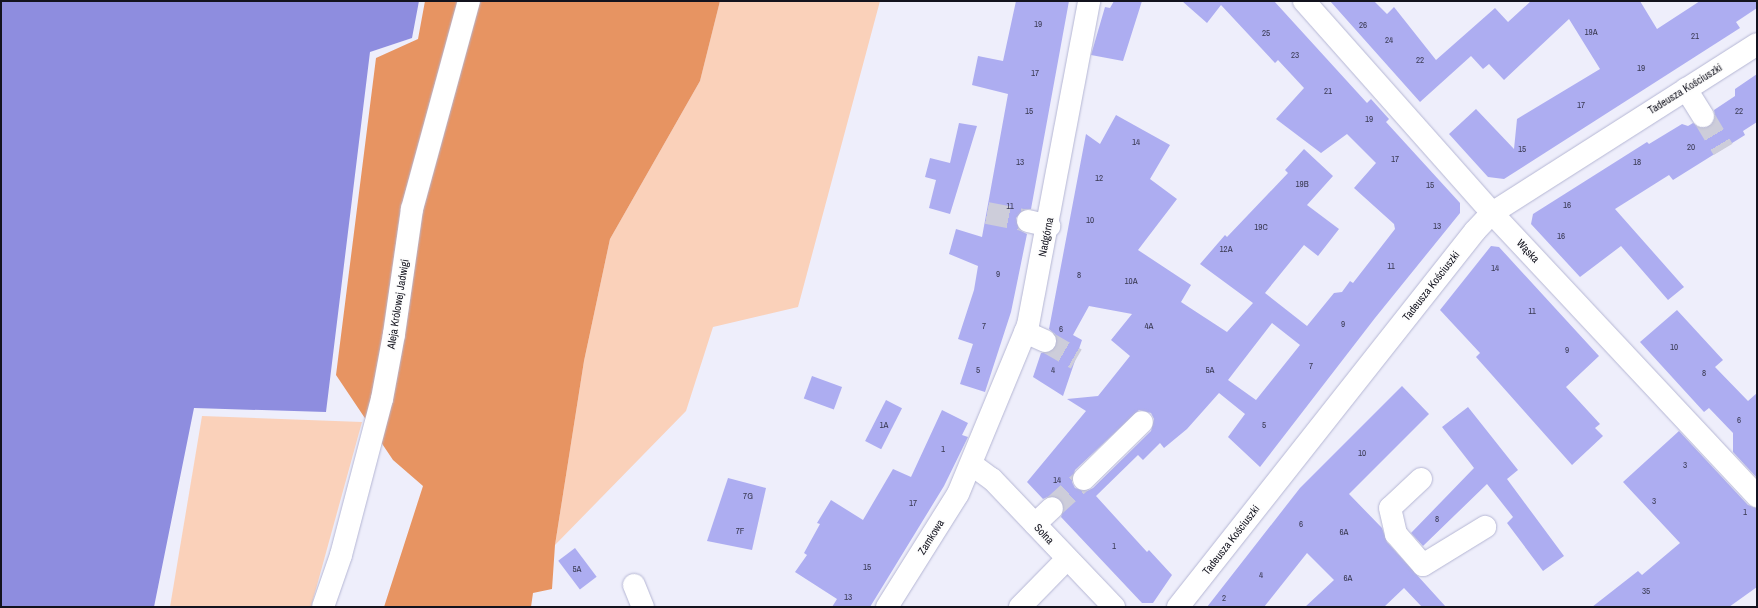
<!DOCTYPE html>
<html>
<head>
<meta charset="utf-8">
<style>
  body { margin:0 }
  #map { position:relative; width:1758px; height:608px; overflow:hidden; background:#eeeefb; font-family:"Archivo Narrow",sans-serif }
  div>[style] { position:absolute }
  .green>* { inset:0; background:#fad1ba }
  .forest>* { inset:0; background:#e79462 }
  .water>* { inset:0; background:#8e8ddf }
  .building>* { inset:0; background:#adadf1; transform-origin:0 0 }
  .minor-tunnel>* { height:22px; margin-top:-11px; transform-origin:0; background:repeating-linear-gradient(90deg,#cdcdda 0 22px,transparent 0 33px) }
  .roads { filter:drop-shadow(0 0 1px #b5b6d4) drop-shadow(0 0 1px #b5b6d4) }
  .minor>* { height:22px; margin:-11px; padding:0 11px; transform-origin:11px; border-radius:11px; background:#fff }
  span { translate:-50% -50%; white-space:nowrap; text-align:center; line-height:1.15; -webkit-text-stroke:3.5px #fdfdfd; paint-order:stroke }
  .number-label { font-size:9px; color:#3a3a53 }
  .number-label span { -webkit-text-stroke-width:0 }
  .street-label { font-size:11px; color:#13131e }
  .frame { position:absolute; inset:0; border:2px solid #13131e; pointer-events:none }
</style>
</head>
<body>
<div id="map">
  <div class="green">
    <i style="clip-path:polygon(720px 1px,880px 1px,798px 307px,713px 327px,686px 411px,555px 545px,584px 361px,610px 239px,700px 81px)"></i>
    <i style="clip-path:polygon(202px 416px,362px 422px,311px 607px,170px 607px)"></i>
  </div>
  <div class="forest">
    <i style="clip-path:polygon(425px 1px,720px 1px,700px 81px,610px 239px,584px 361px,555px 545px,552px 589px,533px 593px,531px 607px,384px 607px,423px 486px,393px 460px,336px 375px,376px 58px,418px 39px)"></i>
  </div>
  <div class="water">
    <i style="clip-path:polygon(1px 1px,419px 1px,412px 38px,370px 52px,326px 412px,194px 408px,154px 607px,1px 607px)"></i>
  </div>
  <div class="building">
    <i style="clip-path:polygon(1016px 1px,1069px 1px,1031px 209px,1024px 209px,1016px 218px,1019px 230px,1027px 234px,1017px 283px,1011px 312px,985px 392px,960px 384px,973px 344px,958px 339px,974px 290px,978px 266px,949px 254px,956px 229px,982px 237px,1008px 94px,972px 85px,978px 56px,1003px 61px)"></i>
    <i style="clip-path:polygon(1114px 1px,1142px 1px,1123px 61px,1091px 55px,1105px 7px,1110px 8px)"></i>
    <i style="clip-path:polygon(evenodd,1182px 1px,1274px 1px,1367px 103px,1371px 99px,1389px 119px,1386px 122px,1460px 203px,1460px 213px,1375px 318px,1260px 467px,1228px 437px,1245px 414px,1219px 393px,1187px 429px,1164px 448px,1160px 443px,1143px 460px,1138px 455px,1096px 496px,1147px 552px,1149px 550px,1172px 575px,1153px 603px,1142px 603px,1061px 517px,1064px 506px,1061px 499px,1050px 496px,1043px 499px,1027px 482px,1086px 411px,1067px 399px,1098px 396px,1130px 356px,1111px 340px,1132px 314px,1089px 306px,1073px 335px,1082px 340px,1063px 396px,1033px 377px,1041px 353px,1052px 351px,1057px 346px,1055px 334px,1049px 329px,1086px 134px,1100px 144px,1116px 115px,1170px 145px,1150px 179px,1177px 199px,1138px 250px,1191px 285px,1181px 302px,1227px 332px,1253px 303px,1200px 264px,1225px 235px,1227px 237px,1288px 173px,1285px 170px,1304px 149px,1333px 176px,1307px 205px,1339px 229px,1318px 256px,1304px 245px,1265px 293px,1307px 326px,1334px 293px,1342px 292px,1350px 281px,1353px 283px,1395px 229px,1394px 224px,1354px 188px,1376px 163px,1347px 134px,1321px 153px,1276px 119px,1304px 88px,1278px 60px,1275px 63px,1221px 5px,1207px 23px,1182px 1px,1272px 323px,1300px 345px,1256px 400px,1228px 380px,1272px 323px,1182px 1px,1139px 410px,1151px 413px,1154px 419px,1151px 431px,1093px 488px,1087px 491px,1075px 488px,1072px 482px,1075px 470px,1139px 410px)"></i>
    <i style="clip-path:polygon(1330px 1px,1374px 1px,1387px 14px,1394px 7px,1436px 60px,1495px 8px,1508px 22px,1531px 1px,1640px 1px,1657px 29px,1700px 1px,1757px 1px,1757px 8px,1736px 22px,1740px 28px,1504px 179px,1488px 177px,1449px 134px,1476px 109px,1514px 149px,1517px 119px,1600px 69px,1569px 19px,1504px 80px,1489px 64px,1483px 69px,1471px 56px,1420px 102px)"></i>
    <i style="clip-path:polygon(1757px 74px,1757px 122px,1743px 131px,1745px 135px,1673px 180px,1669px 175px,1615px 209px,1684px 287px,1668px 300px,1621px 246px,1580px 277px,1531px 224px,1533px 214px,1647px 142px,1649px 144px,1682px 124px,1688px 126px,1693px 123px,1703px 128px,1710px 126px,1715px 116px,1714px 110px,1735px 96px,1735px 89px)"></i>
    <i style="clip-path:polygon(959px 123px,977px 126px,950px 214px,929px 208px,936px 180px,925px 177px,930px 158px,950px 163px)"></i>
    <i style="clip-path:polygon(1491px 246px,1499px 247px,1599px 356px,1566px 387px,1600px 424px,1595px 428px,1603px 436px,1572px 465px,1476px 357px,1480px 353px,1440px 310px)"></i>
    <i style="clip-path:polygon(1677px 310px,1723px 360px,1715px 367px,1748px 401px,1757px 393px,1757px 478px,1733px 452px,1733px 433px,1709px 408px,1704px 412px,1640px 342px)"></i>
    <i style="left:812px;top:376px;width:32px;height:24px;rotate:20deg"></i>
    <i style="clip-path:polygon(1402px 386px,1429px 414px,1349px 494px,1382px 528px,1387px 542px,1446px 607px,1422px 607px,1404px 588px,1384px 607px,1305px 607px,1334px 580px,1307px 553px,1264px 607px,1207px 607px,1300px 488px)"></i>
    <i style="left:886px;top:400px;width:18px;height:46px;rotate:27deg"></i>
    <i style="clip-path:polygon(1468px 407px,1518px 470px,1507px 479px,1564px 556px,1543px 571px,1507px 523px,1513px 517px,1487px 484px,1423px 546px,1411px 533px,1474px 468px,1442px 427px)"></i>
    <i style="clip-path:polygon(942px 410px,968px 423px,962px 435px,968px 437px,944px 486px,870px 607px,832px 607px,837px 599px,795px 572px,807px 555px,804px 553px,820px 524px,817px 523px,831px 500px,863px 520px,893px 469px,911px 477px)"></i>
    <i style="clip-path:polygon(1679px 431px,1748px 505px,1757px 508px,1757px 587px,1729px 607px,1592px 607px,1638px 571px,1642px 575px,1680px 543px,1623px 482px)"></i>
    <i style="clip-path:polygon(728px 478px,766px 488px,752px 550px,707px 541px)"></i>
    <i style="left:575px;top:548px;width:36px;height:21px;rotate:53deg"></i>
  </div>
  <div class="minor-tunnel">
    <i style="left:1703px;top:116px;width:39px;rotate:59deg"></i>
    <i style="left:987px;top:213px;width:42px;rotate:11deg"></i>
    <i style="left:1045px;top:341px;width:36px;rotate:30deg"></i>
    <i style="left:1052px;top:508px;width:43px;rotate:-42.2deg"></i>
  </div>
  <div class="roads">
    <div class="minor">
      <i style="left:1304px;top:1px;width:283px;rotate:48.4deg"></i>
      <i style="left:1492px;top:213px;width:388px;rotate:46.9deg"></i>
      <i style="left:1686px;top:89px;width:32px;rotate:58deg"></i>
      <i style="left:1028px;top:221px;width:22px;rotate:13deg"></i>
      <i style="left:1025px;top:332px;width:22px;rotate:24deg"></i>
      <i style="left:971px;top:464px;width:26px;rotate:36deg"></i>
      <i style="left:992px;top:479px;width:177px;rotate:46.4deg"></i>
      <i style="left:1084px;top:479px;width:81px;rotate:-44.5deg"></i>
      <i style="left:1421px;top:479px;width:42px;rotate:136.9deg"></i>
      <i style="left:1390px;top:508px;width:27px;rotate:77deg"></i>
      <i style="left:1396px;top:534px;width:41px;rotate:48.9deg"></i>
      <i style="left:1423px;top:565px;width:73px;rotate:-31.5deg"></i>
      <i style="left:1035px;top:524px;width:23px;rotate:-43deg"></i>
      <i style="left:634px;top:585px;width:24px;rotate:68deg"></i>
      <i style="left:323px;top:607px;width:55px;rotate:-70.9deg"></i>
      <i style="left:341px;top:555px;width:161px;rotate:-75.3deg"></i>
      <i style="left:382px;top:399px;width:66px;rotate:-79.5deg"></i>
      <i style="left:394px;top:334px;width:126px;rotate:-81.8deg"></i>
      <i style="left:412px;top:209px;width:216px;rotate:-74.7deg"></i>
      <i style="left:887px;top:607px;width:133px;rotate:-57.9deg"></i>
      <i style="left:958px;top:494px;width:183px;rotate:-67.5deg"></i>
      <i style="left:1028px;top:325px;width:330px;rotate:-79.3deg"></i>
      <i style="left:1020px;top:607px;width:67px;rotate:-45.6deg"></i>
      <i style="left:1178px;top:607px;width:479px;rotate:-51.7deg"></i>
      <i style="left:1475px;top:231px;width:25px;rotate:-47deg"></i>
      <i style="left:1492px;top:213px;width:314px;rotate:-32.5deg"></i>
    </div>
  </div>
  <div class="number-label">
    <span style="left:1038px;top:24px">19</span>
    <span style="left:1363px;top:25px">26</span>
    <span style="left:1591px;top:32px">19A</span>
    <span style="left:1266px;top:33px">25</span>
    <span style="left:1695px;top:36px">21</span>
    <span style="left:1389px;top:40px">24</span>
    <span style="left:1295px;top:55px">23</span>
    <span style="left:1420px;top:60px">22</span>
    <span style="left:1641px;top:68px">19</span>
    <span style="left:1035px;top:73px">17</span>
    <span style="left:1328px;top:91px">21</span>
    <span style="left:1581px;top:105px">17</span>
    <span style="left:1029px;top:111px">15</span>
    <span style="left:1739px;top:111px">22</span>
    <span style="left:1369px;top:119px">19</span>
    <span style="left:1136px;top:142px">14</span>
    <span style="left:1691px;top:147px">20</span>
    <span style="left:1522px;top:149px">15</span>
    <span style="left:1395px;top:159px">17</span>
    <span style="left:1020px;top:162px">13</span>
    <span style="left:1637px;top:162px">18</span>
    <span style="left:1099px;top:178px">12</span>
    <span style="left:1302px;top:184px">19B</span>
    <span style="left:1430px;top:185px">15</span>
    <span style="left:1567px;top:205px">16</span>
    <span style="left:1010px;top:206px">11</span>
    <span style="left:1090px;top:220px">10</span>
    <span style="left:1437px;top:226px">13</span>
    <span style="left:1261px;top:227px">19C</span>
    <span style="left:1561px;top:236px">16</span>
    <span style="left:1226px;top:249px">12A</span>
    <span style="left:1391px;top:266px">11</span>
    <span style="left:1495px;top:268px">14</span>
    <span style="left:998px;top:274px">9</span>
    <span style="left:1079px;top:275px">8</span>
    <span style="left:1131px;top:281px">10A</span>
    <span style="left:1532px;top:311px">11</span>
    <span style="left:1343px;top:324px">9</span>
    <span style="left:984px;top:326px">7</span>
    <span style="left:1149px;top:326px">4A</span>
    <span style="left:1061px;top:329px">6</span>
    <span style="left:1674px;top:347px">10</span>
    <span style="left:1567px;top:350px">9</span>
    <span style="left:1311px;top:366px">7</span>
    <span style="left:978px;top:370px">5</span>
    <span style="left:1053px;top:370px">4</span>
    <span style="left:1210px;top:370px">5A</span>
    <span style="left:1704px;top:373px">8</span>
    <span style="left:1739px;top:420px">6</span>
    <span style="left:884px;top:425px">1A</span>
    <span style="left:1264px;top:425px">5</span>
    <span style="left:943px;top:449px">1</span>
    <span style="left:1362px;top:453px">10</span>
    <span style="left:1685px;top:465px">3</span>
    <span style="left:1057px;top:480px">14</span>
    <span style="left:748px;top:496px">7G</span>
    <span style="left:1654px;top:501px">3</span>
    <span style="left:913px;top:503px">17</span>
    <span style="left:1745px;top:512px">1</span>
    <span style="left:1437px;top:519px">8</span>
    <span style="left:1301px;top:524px">6</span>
    <span style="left:740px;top:531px">7F</span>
    <span style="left:1344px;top:532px">6A</span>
    <span style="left:1114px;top:546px">1</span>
    <span style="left:867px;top:567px">15</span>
    <span style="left:577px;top:569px">5A</span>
    <span style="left:1261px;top:575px">4</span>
    <span style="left:1348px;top:578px">6A</span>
    <span style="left:1646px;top:591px">35</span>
    <span style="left:848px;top:597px">13</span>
    <span style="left:1224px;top:598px">2</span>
  </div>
  <div class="street-label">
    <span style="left:1685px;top:89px;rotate:-32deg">Tadeusza Kościuszki</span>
    <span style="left:1046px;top:237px;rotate:-79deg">Nadgórna</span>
    <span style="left:1528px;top:251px;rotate:47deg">Wąska</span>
    <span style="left:1431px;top:286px;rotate:-52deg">Tadeusza Kościuszki</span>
    <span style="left:398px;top:304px;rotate:-81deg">Aleja Królowej Jadwigi</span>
    <span style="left:1044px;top:534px;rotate:47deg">Solna</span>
    <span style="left:931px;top:537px;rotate:-58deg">Zamkowa</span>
    <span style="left:1231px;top:540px;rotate:-52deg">Tadeusza Kościuszki</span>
  </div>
  <div class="frame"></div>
</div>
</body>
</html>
